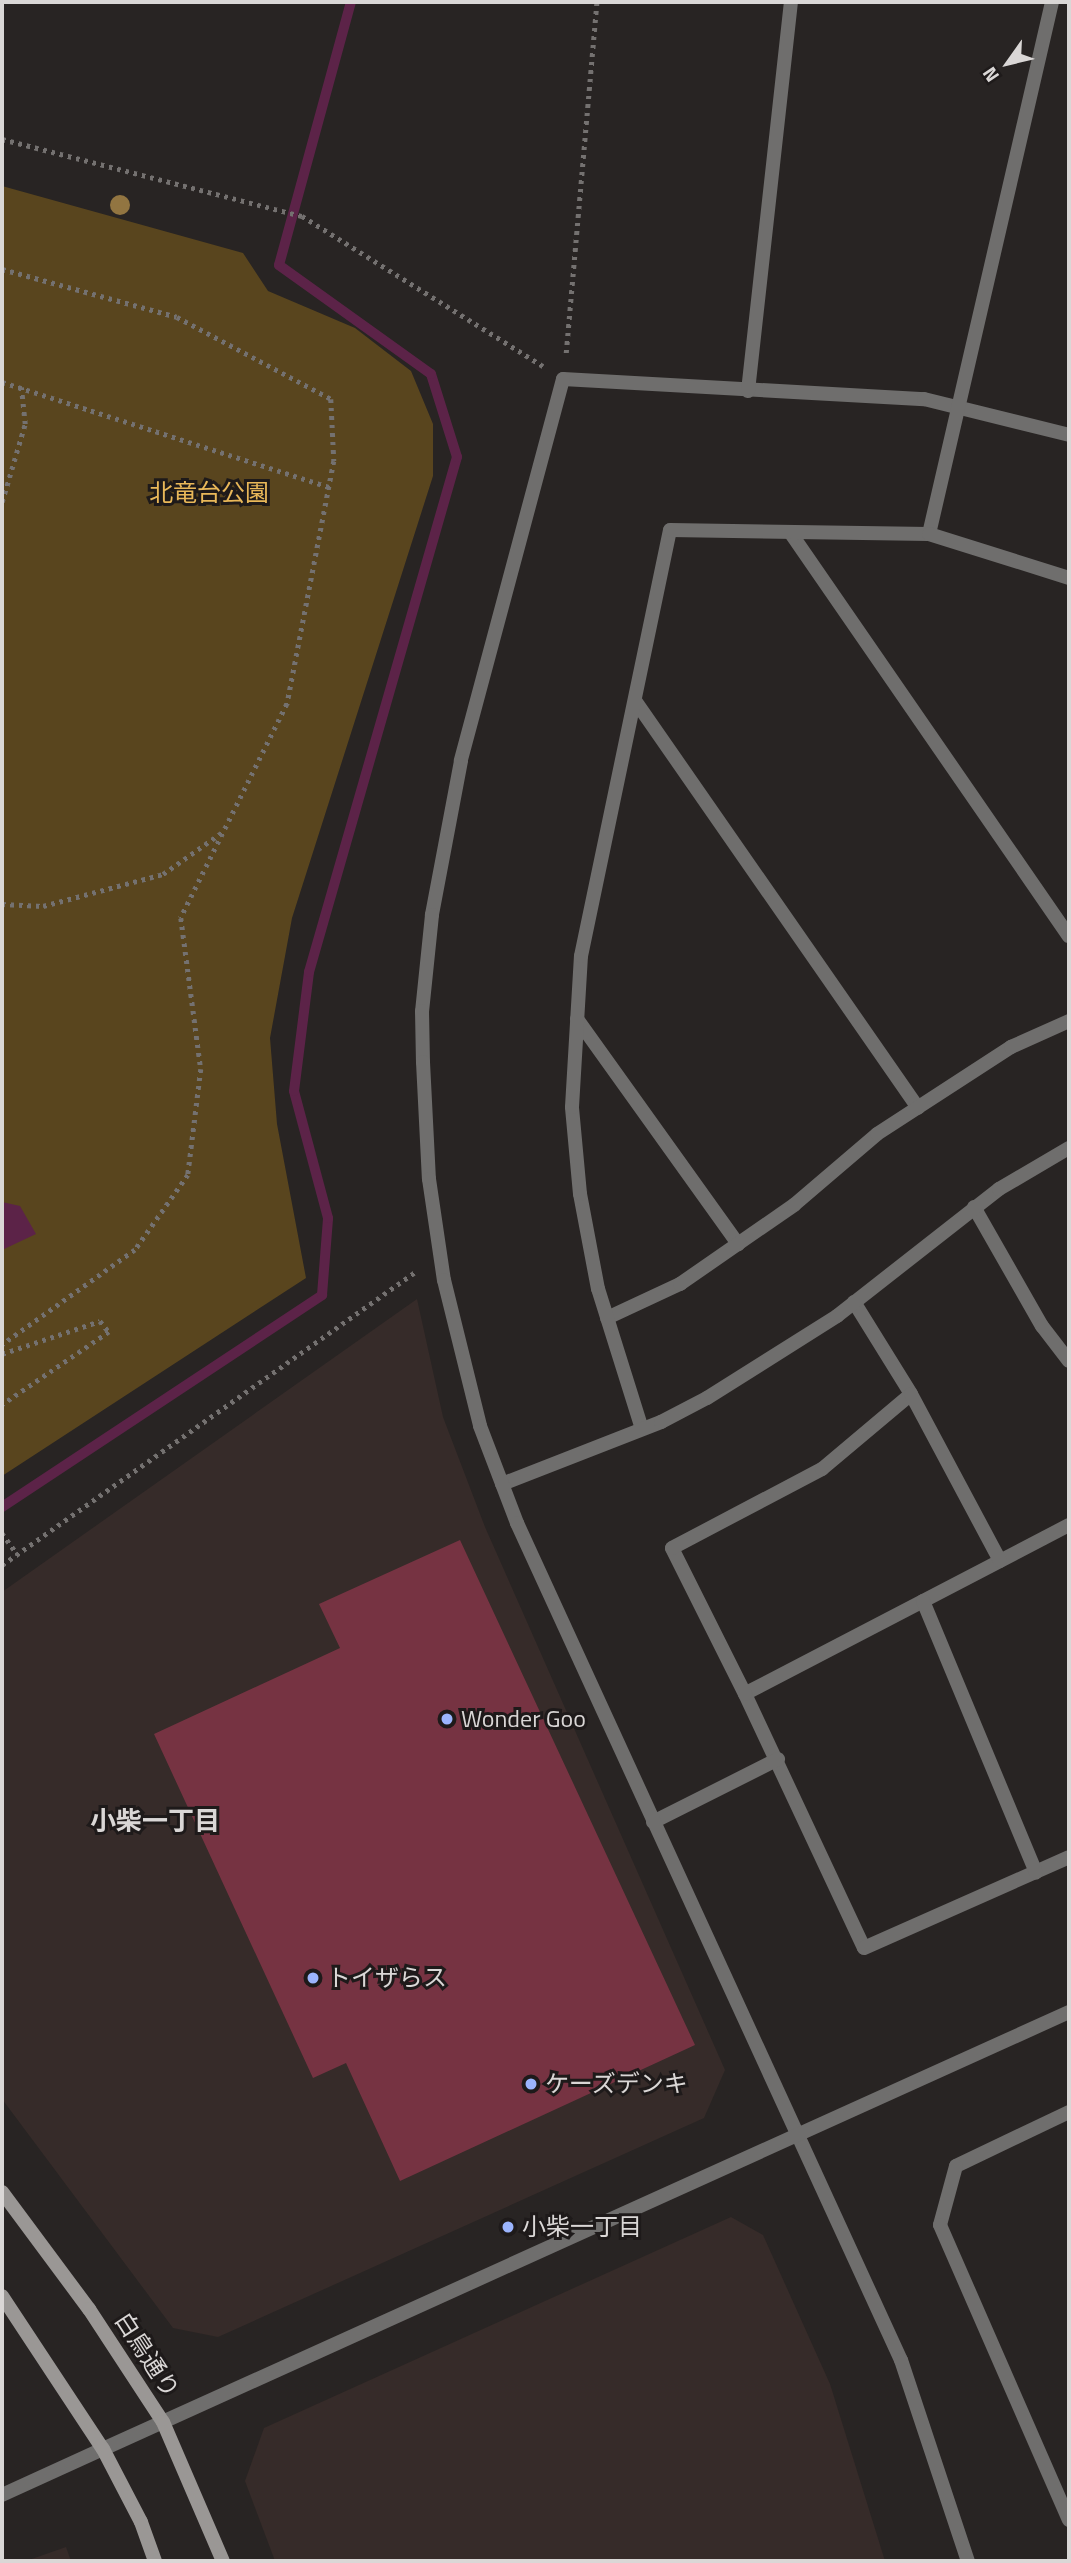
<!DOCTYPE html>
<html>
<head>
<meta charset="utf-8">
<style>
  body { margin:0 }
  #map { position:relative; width:1071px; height:2563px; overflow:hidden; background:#282423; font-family:"Titillium Web","Noto Sans JP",sans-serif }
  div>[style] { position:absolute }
  .built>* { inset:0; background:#362b29 }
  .green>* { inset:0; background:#59451e }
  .water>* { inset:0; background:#5c2348 }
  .stream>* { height:10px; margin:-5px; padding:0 5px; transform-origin:5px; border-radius:5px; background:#5c2348 }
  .building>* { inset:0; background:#763342 }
  .path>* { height:4.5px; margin-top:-2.25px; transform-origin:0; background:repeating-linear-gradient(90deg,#747170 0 3.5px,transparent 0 8.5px) }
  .service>* { height:14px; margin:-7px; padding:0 7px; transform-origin:7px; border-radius:7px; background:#6f6e6d }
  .minor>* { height:14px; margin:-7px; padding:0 7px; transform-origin:7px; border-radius:7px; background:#6f6e6d }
  .tertiary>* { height:14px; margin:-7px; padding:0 7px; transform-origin:7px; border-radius:7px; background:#6f6e6d }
  .secondary>* { height:14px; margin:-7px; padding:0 7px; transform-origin:7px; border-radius:7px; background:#9a9795 }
  .trees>* { width:20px; height:20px; margin:-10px; border-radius:50%; background:#927541 }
  .dots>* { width:19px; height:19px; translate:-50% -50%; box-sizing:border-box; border:4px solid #1e1a1a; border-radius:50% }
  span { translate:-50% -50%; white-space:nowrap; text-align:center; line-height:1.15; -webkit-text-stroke:6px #1e1a1a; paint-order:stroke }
  .park-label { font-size:24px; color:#e9b859 }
  .poi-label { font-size:24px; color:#dad7d6 }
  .left { translate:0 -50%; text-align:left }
  .street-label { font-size:24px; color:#dad7d6 }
  .neighbourhood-label { font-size:26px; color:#dad7d6; font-weight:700 }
  .frame { position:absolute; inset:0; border:4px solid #dad7d6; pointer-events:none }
  .north { position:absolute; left:973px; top:28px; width:70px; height:70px; -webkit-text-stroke:5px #1e1a1a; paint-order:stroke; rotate:236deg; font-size:19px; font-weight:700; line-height:28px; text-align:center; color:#dad7d6 }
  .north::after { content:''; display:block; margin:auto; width:24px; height:32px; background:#dad7d6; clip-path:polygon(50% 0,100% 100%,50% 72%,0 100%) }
</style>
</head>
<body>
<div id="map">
  <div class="built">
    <i style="clip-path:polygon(417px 1299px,443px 1417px,485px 1527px,725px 2070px,704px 2118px,218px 2337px,173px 2328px,2px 2099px,2px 1592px)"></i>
    <i style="clip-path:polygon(731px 2217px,763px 2235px,830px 2384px,885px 2561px,275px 2561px,245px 2481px,264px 2428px)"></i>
    <i style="clip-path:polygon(66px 2547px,71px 2561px,26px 2561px)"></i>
  </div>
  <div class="green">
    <i style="clip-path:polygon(2px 186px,243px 253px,268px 291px,355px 328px,411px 371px,433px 424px,433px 476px,292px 918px,270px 1038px,277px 1124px,306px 1278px,2px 1476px)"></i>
  </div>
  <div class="water">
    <i style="clip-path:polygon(2px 1202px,20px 1206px,36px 1234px,2px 1250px)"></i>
  </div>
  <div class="stream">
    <i style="left:2px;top:1507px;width:384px;rotate:-33.5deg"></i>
    <i style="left:322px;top:1295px;width:77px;rotate:-85.5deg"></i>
    <i style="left:328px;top:1218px;width:131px;rotate:-105deg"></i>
    <i style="left:294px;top:1091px;width:120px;rotate:-82.8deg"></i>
    <i style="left:309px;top:972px;width:536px;rotate:-73.97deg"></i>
    <i style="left:457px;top:457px;width:87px;rotate:-107.4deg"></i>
    <i style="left:431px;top:374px;width:187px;rotate:-144.4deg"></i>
    <i style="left:279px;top:265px;width:273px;rotate:-74.7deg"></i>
  </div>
  <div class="building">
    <i style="clip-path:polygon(460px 1540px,695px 2045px,400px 2181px,346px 2063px,313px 2078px,154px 1734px,340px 1648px,319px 1604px)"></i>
  </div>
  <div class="path">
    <i style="left:2px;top:139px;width:310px;rotate:14.4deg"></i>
    <i style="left:302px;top:216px;width:284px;rotate:31.9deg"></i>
    <i style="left:2px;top:269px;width:181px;rotate:15.3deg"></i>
    <i style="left:177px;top:317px;width:174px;rotate:28deg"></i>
    <i style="left:331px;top:399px;width:62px;rotate:87.2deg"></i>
    <i style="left:334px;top:461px;width:248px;rotate:100.9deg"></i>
    <i style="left:287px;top:704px;width:239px;rotate:116.4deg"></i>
    <i style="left:181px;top:918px;width:152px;rotate:82.5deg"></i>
    <i style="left:201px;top:1069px;width:107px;rotate:97deg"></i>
    <i style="left:188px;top:1175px;width:92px;rotate:125.2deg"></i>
    <i style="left:135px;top:1250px;width:163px;rotate:144.5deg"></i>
    <i style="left:566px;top:353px;width:352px;rotate:-85deg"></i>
    <i style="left:2px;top:382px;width:343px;rotate:17.8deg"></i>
    <i style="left:2px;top:502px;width:81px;rotate:-73.6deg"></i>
    <i style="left:25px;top:424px;width:37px;rotate:-96deg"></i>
    <i style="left:2px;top:904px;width:41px;rotate:2.8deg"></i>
    <i style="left:43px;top:906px;width:124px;rotate:-14.9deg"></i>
    <i style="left:163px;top:874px;width:75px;rotate:-35.2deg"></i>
    <i style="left:2px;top:1354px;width:103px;rotate:-18.6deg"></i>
    <i style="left:100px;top:1321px;width:14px;rotate:51deg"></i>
    <i style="left:109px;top:1332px;width:130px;rotate:145.7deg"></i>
    <i style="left:2px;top:1533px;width:26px;rotate:54deg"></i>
    <i style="left:2px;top:1565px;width:506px;rotate:-35.35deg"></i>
  </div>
  <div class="service">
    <i style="left:974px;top:1207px;width:137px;rotate:60.3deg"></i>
    <i style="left:1042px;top:1326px;width:44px;rotate:52.4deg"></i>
    <i style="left:1069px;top:2112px;width:125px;rotate:154.5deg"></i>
    <i style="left:956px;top:2166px;width:61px;rotate:105.2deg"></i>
    <i style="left:940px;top:2225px;width:322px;rotate:66.4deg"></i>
  </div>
  <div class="minor">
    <i style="left:563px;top:379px;width:362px;rotate:3.2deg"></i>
    <i style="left:924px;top:399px;width:149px;rotate:13.9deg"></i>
    <i style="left:748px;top:391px;width:391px;rotate:-83.7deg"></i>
    <i style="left:790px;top:532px;width:491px;rotate:55.4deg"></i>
    <i style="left:929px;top:534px;width:546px;rotate:-76.98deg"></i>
    <i style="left:636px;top:702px;width:494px;rotate:55.2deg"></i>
    <i style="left:577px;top:1019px;width:277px;rotate:54.4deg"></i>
    <i style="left:854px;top:1302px;width:108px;rotate:58.2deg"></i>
    <i style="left:607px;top:1318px;width:81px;rotate:-25deg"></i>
    <i style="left:680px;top:1284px;width:139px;rotate:-34.7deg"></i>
    <i style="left:794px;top:1205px;width:109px;rotate:-40.5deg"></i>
    <i style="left:877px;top:1134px;width:160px;rotate:-33deg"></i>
    <i style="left:1011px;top:1047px;width:64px;rotate:-24.1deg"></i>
    <i style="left:642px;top:1429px;width:147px;rotate:-107.4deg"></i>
    <i style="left:598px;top:1289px;width:97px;rotate:-100.7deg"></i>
    <i style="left:580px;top:1194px;width:87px;rotate:-95.3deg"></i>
    <i style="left:572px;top:1107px;width:151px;rotate:-86.6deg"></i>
    <i style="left:581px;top:956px;width:435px;rotate:-78.2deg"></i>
    <i style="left:670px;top:530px;width:259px;rotate:0.9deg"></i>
    <i style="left:929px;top:534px;width:147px;rotate:17.4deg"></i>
    <i style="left:502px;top:1484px;width:171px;rotate:-21.3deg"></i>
    <i style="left:661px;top:1422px;width:52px;rotate:-27.6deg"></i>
    <i style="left:707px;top:1398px;width:154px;rotate:-32.2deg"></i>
    <i style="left:837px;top:1316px;width:206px;rotate:-38.1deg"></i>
    <i style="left:999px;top:1189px;width:81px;rotate:-30.4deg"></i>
    <i style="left:1069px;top:1525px;width:365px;rotate:152.5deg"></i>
    <i style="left:745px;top:1694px;width:280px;rotate:64.9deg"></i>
    <i style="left:864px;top:1948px;width:224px;rotate:-23.9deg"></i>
    <i style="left:923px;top:1601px;width:294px;rotate:67.4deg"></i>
    <i style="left:745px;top:1694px;width:163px;rotate:-116.6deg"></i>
    <i style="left:672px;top:1548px;width:170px;rotate:-27.8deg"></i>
    <i style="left:822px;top:1469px;width:116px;rotate:-40.1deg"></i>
    <i style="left:911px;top:1394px;width:189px;rotate:61.9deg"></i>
    <i style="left:653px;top:1822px;width:140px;rotate:-26.7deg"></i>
    <i style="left:2px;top:2495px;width:111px;rotate:-24.5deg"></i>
  </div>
  <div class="tertiary">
    <i style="left:563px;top:379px;width:395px;rotate:105deg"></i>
    <i style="left:461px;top:761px;width:157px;rotate:100.7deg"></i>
    <i style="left:432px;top:915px;width:97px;rotate:95.9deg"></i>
    <i style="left:422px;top:1011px;width:51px;rotate:88.9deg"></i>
    <i style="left:423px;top:1062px;width:117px;rotate:87.1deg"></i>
    <i style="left:429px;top:1179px;width:102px;rotate:81.6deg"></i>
    <i style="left:444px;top:1280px;width:150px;rotate:76.1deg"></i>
    <i style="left:480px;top:1426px;width:104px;rotate:69.1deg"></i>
    <i style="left:517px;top:1523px;width:921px;rotate:65.36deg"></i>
    <i style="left:901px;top:2360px;width:212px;rotate:71.6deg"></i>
    <i style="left:103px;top:2449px;width:1060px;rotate:-24.34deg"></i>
  </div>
  <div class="secondary">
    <i style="left:2px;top:2192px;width:146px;rotate:53.4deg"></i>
    <i style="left:89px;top:2309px;width:135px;rotate:56.8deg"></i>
    <i style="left:163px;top:2422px;width:151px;rotate:66.7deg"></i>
    <i style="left:2px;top:2296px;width:183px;rotate:56.6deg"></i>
    <i style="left:103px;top:2449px;width:82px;rotate:62.5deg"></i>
    <i style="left:141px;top:2522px;width:41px;rotate:70.3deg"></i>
  </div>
  <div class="trees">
    <i style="left:120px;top:205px"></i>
  </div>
  <div class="dots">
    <i style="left:447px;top:1719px;background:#9bb4fd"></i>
    <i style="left:313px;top:1978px;background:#9bb4fd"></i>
    <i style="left:531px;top:2084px;background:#9bb4fd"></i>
    <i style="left:508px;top:2227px;background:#9bb4fd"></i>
  </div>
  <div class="park-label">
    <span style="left:209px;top:493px">北竜台公園</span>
  </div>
  <div class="poi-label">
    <span class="left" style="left:461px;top:1719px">Wonder Goo</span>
    <span class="left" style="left:327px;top:1978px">トイザらス</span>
    <span class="left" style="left:545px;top:2084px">ケーズデンキ</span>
    <span class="left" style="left:522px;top:2227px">小柴一丁目</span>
  </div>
  <div class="street-label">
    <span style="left:147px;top:2355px;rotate:57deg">白鳥通り</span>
  </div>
  <div class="neighbourhood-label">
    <span style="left:155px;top:1821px">小柴一丁目</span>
  </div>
  <div class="frame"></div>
  <div class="north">N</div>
</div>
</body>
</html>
